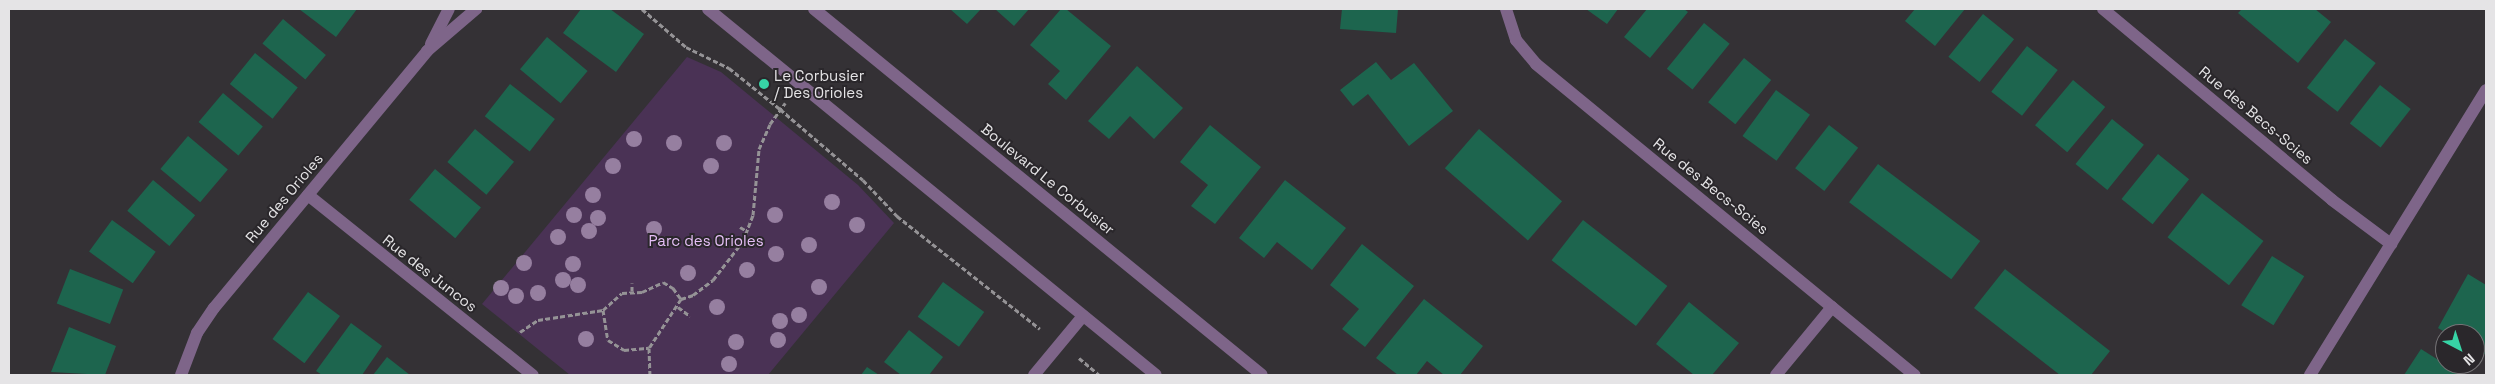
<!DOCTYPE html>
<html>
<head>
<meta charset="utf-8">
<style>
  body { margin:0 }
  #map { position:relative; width:2495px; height:384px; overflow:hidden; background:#343135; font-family:"Space Grotesk",sans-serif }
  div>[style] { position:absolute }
  .green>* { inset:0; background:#4a3255 }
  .building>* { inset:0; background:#1d654e; transform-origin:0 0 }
  .path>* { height:3px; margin-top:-1.5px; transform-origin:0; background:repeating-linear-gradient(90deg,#959396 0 5px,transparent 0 7.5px) }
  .minor>* { height:12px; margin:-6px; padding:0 6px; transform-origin:6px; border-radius:6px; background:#7e6589 }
  .trees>* { width:16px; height:16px; margin:-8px; border-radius:50%; background:#967fa0 }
  .dots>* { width:14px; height:14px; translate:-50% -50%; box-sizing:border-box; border:2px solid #2a272b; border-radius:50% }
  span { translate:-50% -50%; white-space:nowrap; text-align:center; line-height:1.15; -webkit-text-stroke:4px #2a272b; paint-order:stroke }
  .poi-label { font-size:15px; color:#e5e4e6 }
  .left { translate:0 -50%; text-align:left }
  .street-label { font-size:15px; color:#e5e4e6 }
  .park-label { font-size:15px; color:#e6bff7 }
  .frame { position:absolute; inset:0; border:10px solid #e5e4e6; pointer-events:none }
  .north { position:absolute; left:2435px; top:324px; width:50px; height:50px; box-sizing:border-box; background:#2a272b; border:1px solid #757376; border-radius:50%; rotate:140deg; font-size:14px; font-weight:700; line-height:20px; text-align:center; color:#e5e4e6 }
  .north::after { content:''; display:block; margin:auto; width:18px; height:22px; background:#37d4a6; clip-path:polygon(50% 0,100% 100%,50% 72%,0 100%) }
</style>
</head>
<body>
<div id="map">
  <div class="green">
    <i style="clip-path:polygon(687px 57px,721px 72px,858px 185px,894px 223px,768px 375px,570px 375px,482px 304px)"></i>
  </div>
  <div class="building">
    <i style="clip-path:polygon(299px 9px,357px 9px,336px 37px)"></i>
    <i style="clip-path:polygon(581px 9px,610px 9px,644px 34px,616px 72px,563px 33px)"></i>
    <i style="clip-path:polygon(950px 9px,981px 9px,967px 24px)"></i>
    <i style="clip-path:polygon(995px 9px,1029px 9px,1014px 26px)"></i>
    <i style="clip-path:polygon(1061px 9px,1066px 9px,1111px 46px,1066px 100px,1048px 84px,1060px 71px,1030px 45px)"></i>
    <i style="clip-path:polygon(1342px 9px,1398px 9px,1396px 33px,1340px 29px)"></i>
    <i style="clip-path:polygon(1586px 9px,1618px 9px,1607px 24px)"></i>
    <i style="clip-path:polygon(1647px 9px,1684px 9px,1688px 12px,1650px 58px,1624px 37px)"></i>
    <i style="clip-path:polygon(1915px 9px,1965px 9px,1935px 46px,1905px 21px)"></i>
    <i style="clip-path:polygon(2242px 9px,2315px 9px,2331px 22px,2298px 63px,2238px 13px)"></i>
    <i style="left:1983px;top:14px;width:40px;height:55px;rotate:39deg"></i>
    <i style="left:283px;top:19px;width:56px;height:32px;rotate:40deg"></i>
    <i style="left:1704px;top:23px;width:33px;height:59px;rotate:39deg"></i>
    <i style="left:547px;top:37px;width:53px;height:42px;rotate:40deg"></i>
    <i style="left:2345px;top:39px;width:39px;height:62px;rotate:38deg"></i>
    <i style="left:2027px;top:46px;width:39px;height:58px;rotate:38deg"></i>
    <i style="left:255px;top:53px;width:55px;height:40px;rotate:39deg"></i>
    <i style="left:1744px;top:58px;width:35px;height:57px;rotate:39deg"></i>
    <i style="clip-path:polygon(1376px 62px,1391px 80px,1414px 63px,1453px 111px,1409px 146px,1368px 94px,1353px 106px,1340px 90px)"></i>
    <i style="clip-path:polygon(1137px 66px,1183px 108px,1154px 139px,1130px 116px,1109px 139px,1088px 121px)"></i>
    <i style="left:2073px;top:80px;width:42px;height:59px;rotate:40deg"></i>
    <i style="left:510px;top:84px;width:57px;height:41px;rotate:38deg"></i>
    <i style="left:2380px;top:85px;width:39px;height:49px;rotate:38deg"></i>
    <i style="left:1776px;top:90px;width:42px;height:57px;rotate:36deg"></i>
    <i style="left:223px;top:93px;width:52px;height:38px;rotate:40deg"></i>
    <i style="left:2112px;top:119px;width:41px;height:58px;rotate:39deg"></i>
    <i style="clip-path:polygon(1210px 125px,1261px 167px,1215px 224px,1191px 206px,1208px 185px,1180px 162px)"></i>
    <i style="left:1829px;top:125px;width:37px;height:55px;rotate:38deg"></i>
    <i style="left:475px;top:129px;width:51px;height:43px;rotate:40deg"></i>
    <i style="left:1479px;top:129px;width:110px;height:52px;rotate:41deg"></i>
    <i style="left:188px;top:136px;width:52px;height:43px;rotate:40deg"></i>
    <i style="left:2158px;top:154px;width:40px;height:58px;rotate:39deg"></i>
    <i style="left:1878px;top:164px;width:128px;height:48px;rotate:37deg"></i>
    <i style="left:435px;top:169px;width:60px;height:40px;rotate:40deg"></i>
    <i style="left:153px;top:180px;width:55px;height:40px;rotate:40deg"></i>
    <i style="clip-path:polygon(1285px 180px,1346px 228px,1312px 270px,1277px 242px,1264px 258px,1239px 238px)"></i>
    <i style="left:2202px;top:193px;width:78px;height:56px;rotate:38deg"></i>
    <i style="left:112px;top:220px;width:54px;height:39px;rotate:36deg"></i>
    <i style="left:1583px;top:220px;width:107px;height:51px;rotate:38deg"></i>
    <i style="clip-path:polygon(1362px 244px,1414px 286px,1365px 347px,1342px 329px,1359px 309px,1330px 285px)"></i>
    <i style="left:2272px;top:256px;width:38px;height:58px;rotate:32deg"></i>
    <i style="left:70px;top:269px;width:57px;height:37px;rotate:21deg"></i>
    <i style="clip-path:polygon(2005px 269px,2110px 351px,2091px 375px,2060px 375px,1974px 308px)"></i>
    <i style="clip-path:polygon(2468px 274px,2486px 285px,2486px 355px,2475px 349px,2475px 334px,2448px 334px,2438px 328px)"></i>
    <i style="left:943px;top:282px;width:51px;height:43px;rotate:36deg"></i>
    <i style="left:308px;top:292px;width:40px;height:59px;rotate:37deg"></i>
    <i style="clip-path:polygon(1424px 299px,1483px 346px,1460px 375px,1444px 375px,1427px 361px,1416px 375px,1398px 375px,1376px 358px)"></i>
    <i style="clip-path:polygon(1689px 302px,1739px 343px,1712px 375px,1694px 375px,1656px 344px)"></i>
    <i style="clip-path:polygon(351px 323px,382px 346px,362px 375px,322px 375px,316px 371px)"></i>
    <i style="clip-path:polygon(69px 327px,116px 346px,105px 375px,51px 372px)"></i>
    <i style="clip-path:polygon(909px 330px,943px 357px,929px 375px,901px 375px,884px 362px)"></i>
    <i style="clip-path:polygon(2421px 349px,2462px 375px,2404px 375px)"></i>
    <i style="clip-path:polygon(387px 357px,410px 375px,373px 375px)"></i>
    <i style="clip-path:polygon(867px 367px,879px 375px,861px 375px)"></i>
  </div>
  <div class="path">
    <i style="left:642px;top:9px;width:58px;rotate:40.8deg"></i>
    <i style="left:686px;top:47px;width:48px;rotate:26deg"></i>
    <i style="left:729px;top:68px;width:65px;rotate:38.8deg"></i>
    <i style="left:780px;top:109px;width:109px;rotate:40.5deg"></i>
    <i style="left:863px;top:180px;width:50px;rotate:46.6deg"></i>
    <i style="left:897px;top:216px;width:182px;rotate:38.3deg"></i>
    <i style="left:740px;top:227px;width:8px;rotate:30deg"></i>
    <i style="left:632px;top:291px;width:8px;rotate:-90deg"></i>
    <i style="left:681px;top:299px;width:13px;rotate:-18deg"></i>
    <i style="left:693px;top:295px;width:25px;rotate:-37deg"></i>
    <i style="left:713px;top:280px;width:49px;rotate:-52.4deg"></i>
    <i style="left:743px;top:241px;width:28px;rotate:-69deg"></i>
    <i style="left:753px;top:215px;width:66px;rotate:-84.8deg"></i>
    <i style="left:759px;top:149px;width:27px;rotate:-66deg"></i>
    <i style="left:770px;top:124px;width:26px;rotate:-54deg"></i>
    <i style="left:678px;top:307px;width:15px;rotate:37deg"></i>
    <i style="left:603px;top:310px;width:30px;rotate:81deg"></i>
    <i style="left:608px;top:340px;width:19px;rotate:32deg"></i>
    <i style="left:624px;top:350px;width:25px;rotate:-5deg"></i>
    <i style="left:520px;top:332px;width:22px;rotate:-34deg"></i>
    <i style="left:538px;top:320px;width:66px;rotate:-8.7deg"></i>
    <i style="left:603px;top:310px;width:25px;rotate:-42deg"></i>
    <i style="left:622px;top:293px;width:20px;rotate:-3deg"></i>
    <i style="left:642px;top:292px;width:23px;rotate:-25deg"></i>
    <i style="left:663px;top:282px;width:12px;rotate:31deg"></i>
    <i style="left:673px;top:288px;width:14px;rotate:54deg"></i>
    <i style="left:681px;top:299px;width:59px;rotate:123.1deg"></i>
    <i style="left:649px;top:348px;width:27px;rotate:88deg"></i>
    <i style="left:1079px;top:358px;width:26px;rotate:40deg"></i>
  </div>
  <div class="minor">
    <i style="left:708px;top:9px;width:578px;rotate:39.25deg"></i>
    <i style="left:814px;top:9px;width:578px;rotate:39.25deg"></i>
    <i style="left:1506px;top:9px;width:33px;rotate:72deg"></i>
    <i style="left:1516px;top:40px;width:31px;rotate:50deg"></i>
    <i style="left:1536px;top:64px;width:490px;rotate:39.4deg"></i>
    <i style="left:2103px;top:9px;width:298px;rotate:39.8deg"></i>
    <i style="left:2332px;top:200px;width:74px;rotate:36.7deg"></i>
    <i style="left:431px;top:44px;width:39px;rotate:-63deg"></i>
    <i style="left:308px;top:195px;width:288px;rotate:38.7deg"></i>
    <i style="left:181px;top:375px;width:45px;rotate:-69.1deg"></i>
    <i style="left:197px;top:333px;width:30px;rotate:-56deg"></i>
    <i style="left:214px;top:308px;width:334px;rotate:-50.3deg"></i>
    <i style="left:427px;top:51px;width:65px;rotate:-40.6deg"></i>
    <i style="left:1034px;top:375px;width:77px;rotate:-50.3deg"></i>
    <i style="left:1776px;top:375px;width:88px;rotate:-50.5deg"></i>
    <i style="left:2310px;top:375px;width:335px;rotate:-58.3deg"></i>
  </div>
  <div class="trees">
    <i style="left:634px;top:139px"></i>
    <i style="left:674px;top:143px"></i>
    <i style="left:724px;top:143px"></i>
    <i style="left:613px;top:166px"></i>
    <i style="left:711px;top:166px"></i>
    <i style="left:593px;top:195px"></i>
    <i style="left:832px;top:202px"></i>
    <i style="left:574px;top:215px"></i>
    <i style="left:775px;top:215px"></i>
    <i style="left:598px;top:218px"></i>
    <i style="left:857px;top:225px"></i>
    <i style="left:654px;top:229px"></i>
    <i style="left:589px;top:231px"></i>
    <i style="left:558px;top:237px"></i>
    <i style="left:809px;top:245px"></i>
    <i style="left:776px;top:254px"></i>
    <i style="left:524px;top:263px"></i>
    <i style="left:573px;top:264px"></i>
    <i style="left:747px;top:270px"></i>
    <i style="left:688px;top:273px"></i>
    <i style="left:563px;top:280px"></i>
    <i style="left:578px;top:285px"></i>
    <i style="left:819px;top:287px"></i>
    <i style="left:501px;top:288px"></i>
    <i style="left:538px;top:293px"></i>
    <i style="left:516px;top:296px"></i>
    <i style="left:717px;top:307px"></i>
    <i style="left:799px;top:315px"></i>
    <i style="left:780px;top:321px"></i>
    <i style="left:586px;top:339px"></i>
    <i style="left:778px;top:340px"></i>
    <i style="left:736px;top:342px"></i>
    <i style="left:729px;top:364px"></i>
  </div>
  <div class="dots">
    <i style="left:764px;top:84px;background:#37d4a6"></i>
  </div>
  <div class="poi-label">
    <span class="left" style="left:774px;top:84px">Le Corbusier<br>/ Des Orioles</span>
  </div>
  <div class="street-label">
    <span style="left:2256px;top:115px;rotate:40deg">Rue des Becs-Scies</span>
    <span style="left:1048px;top:179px;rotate:39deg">Boulevard Le Corbusier</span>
    <span style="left:1711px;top:186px;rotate:39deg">Rue des Becs-Scies</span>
    <span style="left:284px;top:198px;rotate:-50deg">Rue des Orioles</span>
    <span style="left:430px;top:273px;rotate:38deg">Rue des Juncos</span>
  </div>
  <div class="park-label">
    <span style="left:706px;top:241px">Parc des Orioles</span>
  </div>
  <div class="frame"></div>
  <div class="north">N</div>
</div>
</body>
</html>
